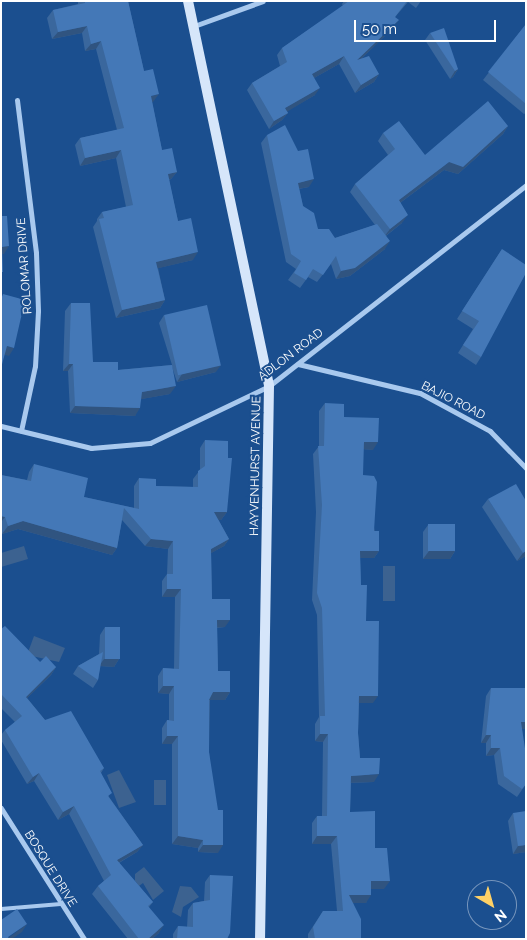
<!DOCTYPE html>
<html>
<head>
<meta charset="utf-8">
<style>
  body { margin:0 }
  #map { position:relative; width:527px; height:940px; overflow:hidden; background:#1b4f8f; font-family:Raleway,sans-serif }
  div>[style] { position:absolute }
  .water>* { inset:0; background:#3c6290; transform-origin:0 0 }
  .service>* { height:4px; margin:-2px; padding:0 2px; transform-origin:2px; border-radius:2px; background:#a9c9ee }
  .minor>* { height:5px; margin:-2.5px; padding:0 2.5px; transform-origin:2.5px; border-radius:2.5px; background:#a9c9ee }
  .secondary>* { height:10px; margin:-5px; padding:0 5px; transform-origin:5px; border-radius:5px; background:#d6e6fa }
  .wall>* { inset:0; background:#3a679d }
  .shaded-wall>* { inset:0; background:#305480 }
  .building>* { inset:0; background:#4478b7; transform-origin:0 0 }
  span { translate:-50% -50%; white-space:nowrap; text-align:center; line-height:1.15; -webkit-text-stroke:4px #1b4f8f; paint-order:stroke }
  .street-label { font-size:12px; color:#fff }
  .frame { position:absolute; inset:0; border:2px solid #fff; pointer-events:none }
  .north { position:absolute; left:467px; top:880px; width:50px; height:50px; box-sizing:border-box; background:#1b4f8f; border:1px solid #7695bc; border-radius:50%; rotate:142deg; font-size:14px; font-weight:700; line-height:20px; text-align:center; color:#fff }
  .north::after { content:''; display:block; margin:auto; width:18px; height:22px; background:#ffd166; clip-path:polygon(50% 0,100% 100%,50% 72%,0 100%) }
  .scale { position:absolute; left:354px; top:20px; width:142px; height:22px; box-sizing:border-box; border:2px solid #fff; border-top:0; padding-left:6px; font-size:15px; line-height:18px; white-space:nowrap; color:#fff; -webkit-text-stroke:4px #1b4f8f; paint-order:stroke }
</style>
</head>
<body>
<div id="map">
  <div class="water">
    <i style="clip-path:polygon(24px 546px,28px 559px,1px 567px,1px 553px)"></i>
    <i style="left:383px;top:566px;width:12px;height:35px"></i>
    <i style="clip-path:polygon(34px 636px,65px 648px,59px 662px,27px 655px)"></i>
    <i style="clip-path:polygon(119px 770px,136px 802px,119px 808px,107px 775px)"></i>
    <i style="left:154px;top:780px;width:12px;height:25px"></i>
    <i style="clip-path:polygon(144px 867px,164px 891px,153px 900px,143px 883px,139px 886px,135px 881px,135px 874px)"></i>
    <i style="clip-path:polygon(180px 886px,191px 887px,199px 897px,183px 907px,181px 917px,172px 912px)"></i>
  </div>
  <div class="service">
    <i style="left:1px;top:909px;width:60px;rotate:-4.8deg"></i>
  </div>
  <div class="minor">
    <i style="left:194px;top:26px;width:73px;rotate:-19.9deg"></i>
    <i style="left:17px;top:100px;width:154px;rotate:82.9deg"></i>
    <i style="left:36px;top:253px;width:58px;rotate:88deg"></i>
    <i style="left:38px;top:311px;width:55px;rotate:93.1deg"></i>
    <i style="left:35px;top:366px;width:66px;rotate:102.2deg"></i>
    <i style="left:298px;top:364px;width:125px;rotate:13.4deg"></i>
    <i style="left:420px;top:393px;width:80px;rotate:28.5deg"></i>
    <i style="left:490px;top:431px;width:52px;rotate:45.8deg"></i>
    <i style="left:1px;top:426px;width:93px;rotate:13.7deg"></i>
    <i style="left:91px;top:448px;width:59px;rotate:-4.8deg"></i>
    <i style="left:150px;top:443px;width:132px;rotate:-25.6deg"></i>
    <i style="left:269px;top:386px;width:326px;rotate:-38deg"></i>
    <i style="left:1px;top:808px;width:155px;rotate:57.6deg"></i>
  </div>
  <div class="secondary">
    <i style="left:188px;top:1px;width:393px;rotate:78.1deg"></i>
    <i style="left:269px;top:386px;width:553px;rotate:90.93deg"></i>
  </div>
  <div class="wall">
    <i style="clip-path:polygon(78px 1px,128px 1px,144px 71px,153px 102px,152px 102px,162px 150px,177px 172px,171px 179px,169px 180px,178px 221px,193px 260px,158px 268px,165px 300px,160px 308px,116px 318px,93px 227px,97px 221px,97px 219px,102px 212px,126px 207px,116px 158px,80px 166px,75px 145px,80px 138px,117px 130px,96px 49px,85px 51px,82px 33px,52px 39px,47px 18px,53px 10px,78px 4px)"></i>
    <i style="clip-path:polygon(344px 1px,421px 1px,416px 8px,408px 2px,395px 17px,393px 28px,361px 59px,379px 74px,374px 82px,355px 93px,339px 64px,314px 78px,315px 95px,287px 111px,288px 113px,282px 120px,269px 129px,247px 90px,252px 83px,280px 66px,277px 55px,282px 48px,343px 6px,342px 4px)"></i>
    <i style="clip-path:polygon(526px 24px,526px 113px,524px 114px,483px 80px)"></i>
    <i style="clip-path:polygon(430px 33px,458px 69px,453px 77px,450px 79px,425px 40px)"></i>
    <i style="clip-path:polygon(508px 126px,503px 134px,458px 174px,444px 170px,400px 203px,402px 223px,386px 236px,385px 249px,350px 276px,336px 279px,331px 264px,317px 282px,308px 277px,300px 288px,288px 280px,296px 269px,286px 262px,261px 143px,267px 135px,309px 187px,299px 189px,303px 206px,318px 229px,335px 238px,375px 225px,350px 192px,355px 184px,388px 155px,378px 141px,383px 133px,425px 155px)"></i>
    <i style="clip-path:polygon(502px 249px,481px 357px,476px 365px,458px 353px,473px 329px,457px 319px)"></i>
    <i style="clip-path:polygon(71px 303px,93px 362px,118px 370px,172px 365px,159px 323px,164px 315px,216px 372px,177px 382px,172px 367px,170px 394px,141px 399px,135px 416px,70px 413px,68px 371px,63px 371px,65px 311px)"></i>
    <i style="clip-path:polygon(325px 403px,344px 417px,373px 450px,363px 449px,363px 475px,379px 551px,374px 558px,360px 558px,361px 585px,366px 621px,373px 703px,359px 703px,358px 733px,360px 758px,374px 782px,351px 783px,350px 812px,375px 848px,384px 889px,371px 889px,366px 903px,353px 903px,361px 939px,308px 939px,308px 934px,323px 911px,337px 911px,331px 844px,312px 844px,312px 823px,317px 816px,322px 816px,323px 742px,315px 741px,315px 724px,319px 717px,317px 615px,312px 600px,316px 512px,313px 454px,319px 446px,319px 411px)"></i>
    <i style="clip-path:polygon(205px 440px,227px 512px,221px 520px,218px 519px,229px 539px,224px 546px,211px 553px,212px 599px,225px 627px,217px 628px,218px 671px,230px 692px,225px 700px,210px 700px,209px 752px,218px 853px,198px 852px,198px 848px,172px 844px,172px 744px,162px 744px,162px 728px,167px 720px,169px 720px,169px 694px,158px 693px,158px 676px,163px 668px,174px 669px,175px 597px,162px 597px,162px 581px,167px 574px,168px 549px,145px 546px,122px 520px,117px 548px,112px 555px,18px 529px,2px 534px,1px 530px,1px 475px,27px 480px,29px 472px,34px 464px,84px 497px,134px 508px,134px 486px,139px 478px,156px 486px,193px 487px,193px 479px,200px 470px,200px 448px)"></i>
    <i style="clip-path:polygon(488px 499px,526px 556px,517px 561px,482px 507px)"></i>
    <i style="clip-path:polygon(428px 525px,455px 551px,450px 559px,423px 559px,423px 532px)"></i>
    <i style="clip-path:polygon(105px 627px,119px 659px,114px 667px,100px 666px,98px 680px,93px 688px,73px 674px,78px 666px,99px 654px,100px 635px)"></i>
    <i style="clip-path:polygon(1px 629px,40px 662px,56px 667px,51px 675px,27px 698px,45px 720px,104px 768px,101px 773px,109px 797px,143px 845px,137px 852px,119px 863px,153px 902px,149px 907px,159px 933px,152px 939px,128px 939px,92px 894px,98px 886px,104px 881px,69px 814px,58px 820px,34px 781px,27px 784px,1px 740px,1px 735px,5px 730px,15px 722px,1px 708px)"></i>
    <i style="clip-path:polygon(491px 688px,525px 729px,522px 729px,526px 784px,517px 797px,498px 784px,494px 755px,486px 756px,486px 743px,481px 743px,486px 696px)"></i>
    <i style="clip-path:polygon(513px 813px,526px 852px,513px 854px,508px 821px)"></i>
    <i style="clip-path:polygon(210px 875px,227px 939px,173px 939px,173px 934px,178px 926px,187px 927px,188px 910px,193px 903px,204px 901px,205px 882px)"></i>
  </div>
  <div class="shaded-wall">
    <i style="clip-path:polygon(399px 20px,393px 28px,352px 68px,357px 60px)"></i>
    <i style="clip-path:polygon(87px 26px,82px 33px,52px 39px,58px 32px)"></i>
    <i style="clip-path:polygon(101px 41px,96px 49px,85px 51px,91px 44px)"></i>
    <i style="clip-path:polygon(344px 56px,339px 64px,307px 82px,312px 74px)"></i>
    <i style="clip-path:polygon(458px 69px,453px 77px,450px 79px,455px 71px)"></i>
    <i style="clip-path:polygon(379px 74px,374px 82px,355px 93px,361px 85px)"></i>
    <i style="clip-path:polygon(320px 88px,315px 95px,280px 116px,285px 108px)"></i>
    <i style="clip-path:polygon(159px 94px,153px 102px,145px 103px,151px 96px)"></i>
    <i style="clip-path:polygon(288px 113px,282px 120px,269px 129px,274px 121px)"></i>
    <i style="clip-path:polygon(508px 126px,503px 134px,458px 174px,444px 170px,393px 208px,399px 200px,449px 162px)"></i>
    <i style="clip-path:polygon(121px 150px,116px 158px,80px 166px,85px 158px)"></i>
    <i style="clip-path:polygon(177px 172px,171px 179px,162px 181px,168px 174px)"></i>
    <i style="clip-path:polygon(314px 179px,309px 187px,292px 190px,298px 183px)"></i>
    <i style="clip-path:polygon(408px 215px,402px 223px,384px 237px,390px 229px)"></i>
    <i style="clip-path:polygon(390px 241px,385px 249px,350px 276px,336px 279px,341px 271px)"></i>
    <i style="clip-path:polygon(9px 246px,4px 254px,1px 254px,2px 247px)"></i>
    <i style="clip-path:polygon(198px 252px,193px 260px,151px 270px,156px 262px)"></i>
    <i style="clip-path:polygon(165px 300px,160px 308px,116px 318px,122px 310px)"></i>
    <i style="clip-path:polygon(7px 346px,14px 348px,9px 356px,2px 354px)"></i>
    <i style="clip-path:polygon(69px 364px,73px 364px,68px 371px,63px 371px)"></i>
    <i style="clip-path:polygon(221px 365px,216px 372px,177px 382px,182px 374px)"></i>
    <i style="clip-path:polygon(176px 386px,170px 394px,137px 400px,142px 392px)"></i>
    <i style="clip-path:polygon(75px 406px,140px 408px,135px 416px,70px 413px)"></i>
    <i style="clip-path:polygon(364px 442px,378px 442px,373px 450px,358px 449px)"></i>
    <i style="clip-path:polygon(214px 512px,227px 512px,221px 520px,209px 519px)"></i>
    <i style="clip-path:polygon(1px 516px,5px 517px,1px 522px)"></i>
    <i style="clip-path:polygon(23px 521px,117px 548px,112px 555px,18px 529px,2px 534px,8px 526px)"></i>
    <i style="clip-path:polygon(151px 539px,173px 541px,168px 549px,145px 546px)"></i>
    <i style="clip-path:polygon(229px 539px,224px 546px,206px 556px,211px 549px)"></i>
    <i style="clip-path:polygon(360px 551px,379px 551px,374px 558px,354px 558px)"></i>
    <i style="clip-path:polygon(429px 551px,455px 551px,450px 559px,423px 559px)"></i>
    <i style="clip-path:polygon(526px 551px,526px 556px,517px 561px,523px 553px)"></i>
    <i style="clip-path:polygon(167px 589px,181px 589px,175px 597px,162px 597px)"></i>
    <i style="clip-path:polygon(217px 620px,230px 620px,225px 627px,212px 628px)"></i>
    <i style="clip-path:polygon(104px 659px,119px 659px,114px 667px,99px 666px)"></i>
    <i style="clip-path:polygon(56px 667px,51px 675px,21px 704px,26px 697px)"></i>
    <i style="clip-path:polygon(163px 686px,174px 686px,169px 694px,158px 693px)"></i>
    <i style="clip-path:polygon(213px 692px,230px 692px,225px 700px,208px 700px)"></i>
    <i style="clip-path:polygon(359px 696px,378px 696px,373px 703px,354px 703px)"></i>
    <i style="clip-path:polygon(521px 722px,526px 722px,525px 729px,516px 729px)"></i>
    <i style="clip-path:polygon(320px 734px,328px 734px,323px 742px,315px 741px)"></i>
    <i style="clip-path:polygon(486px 735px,491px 735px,486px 743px,481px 743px)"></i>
    <i style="clip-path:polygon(167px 736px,178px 736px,172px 744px,162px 744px)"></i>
    <i style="clip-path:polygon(491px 748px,500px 748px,494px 755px,486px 756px)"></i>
    <i style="clip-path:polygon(39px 773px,34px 781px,27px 784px,33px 777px)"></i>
    <i style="clip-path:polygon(379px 774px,374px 782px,346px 783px,351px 776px)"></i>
    <i style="clip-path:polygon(74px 806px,69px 814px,58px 820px,63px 812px)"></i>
    <i style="clip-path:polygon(178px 836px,203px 840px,198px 848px,172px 844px)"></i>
    <i style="clip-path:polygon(317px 836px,337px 836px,331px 844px,312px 844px)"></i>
    <i style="clip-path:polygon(143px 845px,137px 852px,111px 867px,117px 860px)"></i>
    <i style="clip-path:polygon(203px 845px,223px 845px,218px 853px,198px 852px)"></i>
    <i style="clip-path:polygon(526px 845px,526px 852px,513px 854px,518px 846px)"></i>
    <i style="clip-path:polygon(371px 881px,390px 881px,384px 889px,366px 889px)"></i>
    <i style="clip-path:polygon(349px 895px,371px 895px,366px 903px,343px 903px)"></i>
    <i style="clip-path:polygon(27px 924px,22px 932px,12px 939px,7px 939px)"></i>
    <i style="clip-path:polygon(164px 925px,159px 933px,152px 939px,148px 939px)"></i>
  </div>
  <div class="building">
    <i style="clip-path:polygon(85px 1px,128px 1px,144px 71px,153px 69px,159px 94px,151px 96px,162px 150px,172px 148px,177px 172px,168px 174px,178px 221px,191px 218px,198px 252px,156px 262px,165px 300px,122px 310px,99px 219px,104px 218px,102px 212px,133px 205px,121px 150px,85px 158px,80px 138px,124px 128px,101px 41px,91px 44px,87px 26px,58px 32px,53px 10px,85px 3px)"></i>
    <i style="clip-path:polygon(349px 1px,407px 1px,395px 17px,399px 20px,357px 60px,369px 56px,379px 74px,361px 85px,344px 56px,312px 74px,320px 88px,285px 108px,288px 113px,274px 121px,252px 83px,287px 62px,282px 48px)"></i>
    <i style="clip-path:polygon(526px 24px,526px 104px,488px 72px)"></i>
    <i style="clip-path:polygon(444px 28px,458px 69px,455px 71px,430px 33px)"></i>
    <i style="clip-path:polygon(488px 101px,508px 126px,463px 167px,449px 162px,399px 200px,408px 215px,390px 229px,355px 184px,395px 149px,383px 133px,399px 121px,425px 155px)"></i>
    <i style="clip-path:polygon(285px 125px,298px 151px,308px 149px,314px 179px,298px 183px,303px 206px,314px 213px,318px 229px,329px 229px,335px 238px,377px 224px,390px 241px,355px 268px,341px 271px,336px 256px,323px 275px,313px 269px,306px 280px,294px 273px,301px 261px,291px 254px,267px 135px)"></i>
    <i style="clip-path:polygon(1px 216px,7px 216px,9px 246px,2px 247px,3px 272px,1px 272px)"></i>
    <i style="clip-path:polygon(502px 249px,526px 265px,526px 273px,481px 357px,463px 345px,479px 321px,462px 311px)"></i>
    <i style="clip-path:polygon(3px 294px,25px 300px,14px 348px,7px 346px,1px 368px,1px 299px)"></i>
    <i style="clip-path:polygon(71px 303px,90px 303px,93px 362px,118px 362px,118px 370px,172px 365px,176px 386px,142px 392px,140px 408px,75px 406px,73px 364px,69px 364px)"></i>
    <i style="left:207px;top:305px;width:62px;height:44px;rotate:77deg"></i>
    <i style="clip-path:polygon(325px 403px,344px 404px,344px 417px,379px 418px,378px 442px,364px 442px,363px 475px,374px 476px,377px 482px,374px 531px,379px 531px,379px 551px,360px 551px,361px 585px,367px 585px,366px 621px,379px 621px,378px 696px,359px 696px,358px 733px,360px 758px,380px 758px,379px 774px,351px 776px,350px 812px,375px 811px,375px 848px,387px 848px,390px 881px,371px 881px,371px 895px,349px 895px,361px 919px,361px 939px,315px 939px,313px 927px,323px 911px,343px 911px,337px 836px,317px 836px,317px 816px,327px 816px,328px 734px,320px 734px,320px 716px,325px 716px,322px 608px,317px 593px,322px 505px,318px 446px,324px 446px)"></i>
    <i style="clip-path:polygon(205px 440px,228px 441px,228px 458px,232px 458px,227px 512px,214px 512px,229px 539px,211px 549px,212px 599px,230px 599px,230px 620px,217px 620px,218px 671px,230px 671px,230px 692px,213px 692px,209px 700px,209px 752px,218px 810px,223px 810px,223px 845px,203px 845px,203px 840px,178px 836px,178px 736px,167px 736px,167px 720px,174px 721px,174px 686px,163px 686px,163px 668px,179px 669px,181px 589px,167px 589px,167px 574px,173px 574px,173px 541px,151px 539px,124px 508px,117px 548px,23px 521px,8px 526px,5px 517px,1px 516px,1px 475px,31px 481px,34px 464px,88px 478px,84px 497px,139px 509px,139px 478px,156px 479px,156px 486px,198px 487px,198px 471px,205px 466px)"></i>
    <i style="clip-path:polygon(516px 484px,526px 501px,526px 551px,523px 553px,488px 499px)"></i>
    <i style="left:455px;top:524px;width:27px;height:27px;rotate:90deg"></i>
    <i style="clip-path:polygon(5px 626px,40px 662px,46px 656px,56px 667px,26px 697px,45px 720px,71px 711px,104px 768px,100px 771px,112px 793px,108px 796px,143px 845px,117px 860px,153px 902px,148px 906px,164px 925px,148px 939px,139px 939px,98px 886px,111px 875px,74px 806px,63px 812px,39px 773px,33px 777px,5px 730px,22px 716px,1px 694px,1px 629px)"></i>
    <i style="left:105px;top:627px;width:15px;height:32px"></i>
    <i style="clip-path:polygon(103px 652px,98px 680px,78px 666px)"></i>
    <i style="clip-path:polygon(491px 688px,526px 688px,526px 722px,521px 722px,526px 755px,526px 784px,522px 789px,504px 776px,500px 748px,491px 748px,491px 735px,486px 735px)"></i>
    <i style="clip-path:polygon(526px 811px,526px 845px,518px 846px,513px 813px)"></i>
    <i style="clip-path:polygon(210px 875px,233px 876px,230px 933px,227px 939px,177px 939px,178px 926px,193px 927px,193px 903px,210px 900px)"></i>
    <i style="clip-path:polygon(17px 909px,27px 924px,8px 937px,9px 939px,1px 939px,1px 920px)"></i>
  </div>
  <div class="street-label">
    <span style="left:25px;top:266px;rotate:-94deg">ROLOMAR DRIVE</span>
    <span style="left:291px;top:355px;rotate:-37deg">ADLON ROAD</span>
    <span style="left:453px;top:401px;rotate:27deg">BAJIO ROAD</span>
    <span style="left:256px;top:466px;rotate:-89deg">HAYVENHURST AVENUE</span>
    <span style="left:50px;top:869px;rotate:58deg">BOSQUE DRIVE</span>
  </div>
  <div class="frame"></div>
  <div class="north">N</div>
  <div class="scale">50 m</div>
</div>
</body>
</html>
